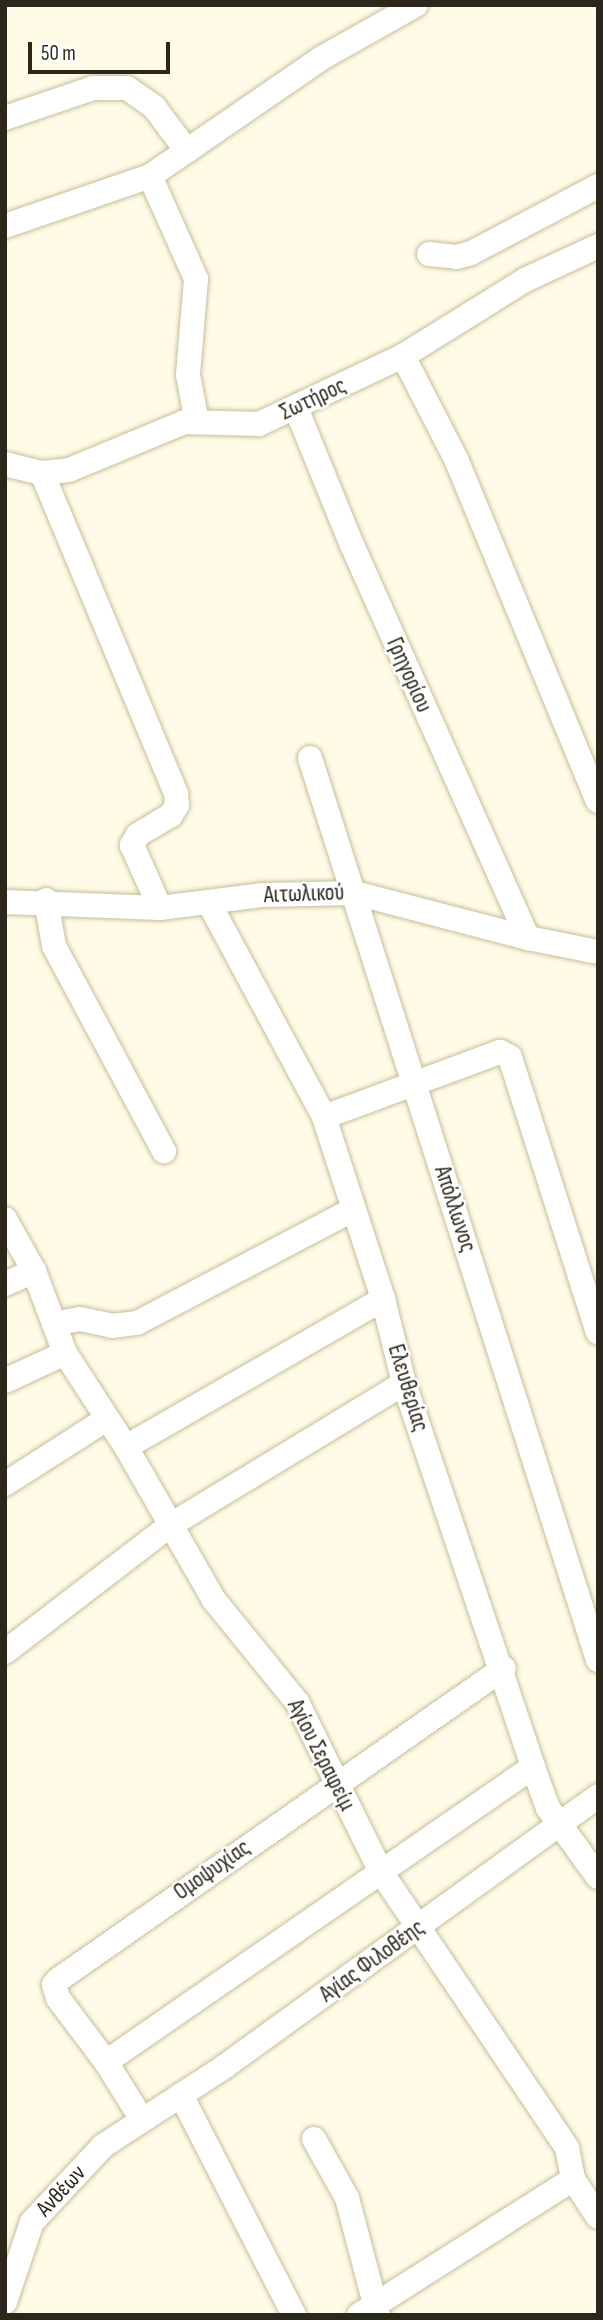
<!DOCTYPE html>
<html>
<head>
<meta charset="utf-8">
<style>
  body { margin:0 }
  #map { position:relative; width:603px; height:2320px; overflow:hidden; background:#fffbe6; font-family:"Sofia Sans Condensed",sans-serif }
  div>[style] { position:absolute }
  .roads { filter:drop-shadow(0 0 2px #c5be9c) drop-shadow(0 0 2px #c5be9c) }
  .minor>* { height:24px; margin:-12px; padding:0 12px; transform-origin:12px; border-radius:12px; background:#fff }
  span { translate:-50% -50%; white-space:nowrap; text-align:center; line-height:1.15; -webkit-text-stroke:5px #fff; paint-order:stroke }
  .street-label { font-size:23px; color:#2b281b }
  .frame { position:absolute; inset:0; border:7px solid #2b281b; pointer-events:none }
  .scale { position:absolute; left:28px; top:42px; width:142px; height:32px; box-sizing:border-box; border:4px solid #2b281b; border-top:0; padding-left:9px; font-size:21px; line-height:24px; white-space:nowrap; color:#2b281b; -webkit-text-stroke:5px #fff; paint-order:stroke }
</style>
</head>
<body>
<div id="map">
  <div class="roads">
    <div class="minor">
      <i style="left:5px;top:118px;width:93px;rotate:-18.8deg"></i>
      <i style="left:93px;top:88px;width:34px"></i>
      <i style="left:127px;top:88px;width:33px;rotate:35deg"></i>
      <i style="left:154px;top:107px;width:55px;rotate:53.1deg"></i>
      <i style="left:150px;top:176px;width:113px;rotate:65.9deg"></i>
      <i style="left:196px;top:279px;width:96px;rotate:94.8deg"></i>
      <i style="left:188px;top:375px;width:48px;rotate:79.2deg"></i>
      <i style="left:5px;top:226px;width:153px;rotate:-19deg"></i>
      <i style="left:150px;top:176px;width:206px;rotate:-34.5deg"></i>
      <i style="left:320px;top:59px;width:110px;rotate:-29.4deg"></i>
      <i style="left:429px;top:254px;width:28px;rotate:6deg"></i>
      <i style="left:457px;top:257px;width:15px;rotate:-16deg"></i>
      <i style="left:471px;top:253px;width:144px;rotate:-27.8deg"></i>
      <i style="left:403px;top:356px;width:116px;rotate:62.8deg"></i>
      <i style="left:456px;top:459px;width:370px;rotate:67.5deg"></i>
      <i style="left:296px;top:408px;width:148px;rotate:67.8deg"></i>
      <i style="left:352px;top:545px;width:431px;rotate:65.9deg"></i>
      <i style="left:5px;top:464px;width:38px;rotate:14deg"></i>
      <i style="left:42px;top:473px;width:27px;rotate:-6deg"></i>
      <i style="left:69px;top:470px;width:126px;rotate:-22.5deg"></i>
      <i style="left:185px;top:422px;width:74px;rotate:1.5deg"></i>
      <i style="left:259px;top:424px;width:159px;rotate:-25.3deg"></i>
      <i style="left:403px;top:356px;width:144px;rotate:-31.9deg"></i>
      <i style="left:525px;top:280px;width:81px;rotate:-25deg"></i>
      <i style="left:42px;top:473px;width:348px;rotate:67.3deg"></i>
      <i style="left:176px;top:794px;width:11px;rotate:85deg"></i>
      <i style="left:177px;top:805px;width:12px;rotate:121deg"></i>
      <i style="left:171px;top:815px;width:39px;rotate:149deg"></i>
      <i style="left:138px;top:835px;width:12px;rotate:121deg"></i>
      <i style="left:132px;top:845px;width:69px;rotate:66deg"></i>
      <i style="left:310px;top:758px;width:947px;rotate:72.29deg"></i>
      <i style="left:46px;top:900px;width:47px;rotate:80.1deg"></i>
      <i style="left:54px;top:946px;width:233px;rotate:61.8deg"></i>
      <i style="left:5px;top:902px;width:155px;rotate:2.2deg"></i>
      <i style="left:160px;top:908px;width:104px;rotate:-7.2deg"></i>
      <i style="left:263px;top:895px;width:92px;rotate:-1.2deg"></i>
      <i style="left:355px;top:893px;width:179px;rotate:14.6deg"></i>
      <i style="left:528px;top:938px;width:71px;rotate:11.3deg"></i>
      <i style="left:209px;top:903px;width:243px;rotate:61.7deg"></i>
      <i style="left:324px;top:1117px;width:191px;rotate:72deg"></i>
      <i style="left:383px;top:1299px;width:87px;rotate:76deg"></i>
      <i style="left:404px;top:1383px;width:405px;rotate:71.4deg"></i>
      <i style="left:533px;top:1767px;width:44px;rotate:69.9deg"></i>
      <i style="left:548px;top:1808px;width:85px;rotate:54.1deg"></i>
      <i style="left:324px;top:1117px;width:188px;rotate:-20.3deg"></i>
      <i style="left:500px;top:1052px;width:11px;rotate:27deg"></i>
      <i style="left:510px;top:1057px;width:289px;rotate:72.3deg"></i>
      <i style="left:5px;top:1219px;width:60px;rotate:60.9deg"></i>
      <i style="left:34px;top:1271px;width:88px;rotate:69.3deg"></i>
      <i style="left:65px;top:1353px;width:112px;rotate:57deg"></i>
      <i style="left:126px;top:1447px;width:177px;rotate:60.1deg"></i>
      <i style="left:214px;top:1600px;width:132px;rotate:50.9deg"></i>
      <i style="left:297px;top:1702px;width:190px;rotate:63.7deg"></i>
      <i style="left:381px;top:1872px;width:333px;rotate:56deg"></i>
      <i style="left:567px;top:2148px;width:32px;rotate:79deg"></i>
      <i style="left:573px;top:2179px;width:45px;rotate:56.7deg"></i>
      <i style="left:5px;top:1284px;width:32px;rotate:-24deg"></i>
      <i style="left:54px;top:1324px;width:26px;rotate:-11deg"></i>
      <i style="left:80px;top:1319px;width:33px;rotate:12deg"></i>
      <i style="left:112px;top:1326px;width:25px;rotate:-7deg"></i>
      <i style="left:137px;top:1323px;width:245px;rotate:-27.7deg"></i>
      <i style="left:5px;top:1381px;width:66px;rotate:-25deg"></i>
      <i style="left:126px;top:1447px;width:297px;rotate:-29.9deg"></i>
      <i style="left:5px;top:1484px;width:119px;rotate:-32.6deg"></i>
      <i style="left:5px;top:1652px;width:207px;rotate:-37.5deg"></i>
      <i style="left:169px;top:1526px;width:275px;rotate:-31.3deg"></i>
      <i style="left:106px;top:2062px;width:519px;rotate:-34.64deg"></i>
      <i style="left:181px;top:2095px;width:247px;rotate:62.8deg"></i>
      <i style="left:141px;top:2118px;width:66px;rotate:-122deg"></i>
      <i style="left:106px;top:2062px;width:80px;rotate:-126.9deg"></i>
      <i style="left:58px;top:1998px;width:14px;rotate:-107deg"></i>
      <i style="left:54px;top:1985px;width:6px;rotate:-51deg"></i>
      <i style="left:58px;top:1980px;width:544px;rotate:-34.97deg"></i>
      <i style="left:314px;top:2139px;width:68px;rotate:60.8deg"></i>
      <i style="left:347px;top:2198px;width:121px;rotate:75.2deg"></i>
      <i style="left:5px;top:2302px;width:84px;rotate:-71.4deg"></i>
      <i style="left:32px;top:2222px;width:104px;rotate:-46.9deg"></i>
      <i style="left:103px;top:2146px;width:145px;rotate:-33.1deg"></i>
      <i style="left:224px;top:2067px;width:462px;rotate:-35.9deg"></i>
      <i style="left:359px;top:2315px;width:254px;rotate:-32.4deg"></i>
    </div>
  </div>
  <div class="street-label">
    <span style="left:313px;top:399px;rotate:-25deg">Σωτήρος</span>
    <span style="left:409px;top:675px;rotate:66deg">Γρηγορίου</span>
    <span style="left:304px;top:894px;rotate:-2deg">Αιτωλικού</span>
    <span style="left:455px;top:1209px;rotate:72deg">Απόλλωνος</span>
    <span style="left:408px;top:1388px;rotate:73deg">Ελευθερίας</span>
    <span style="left:321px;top:1755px;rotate:63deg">Αγίου Σεραφείμ</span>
    <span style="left:212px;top:1870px;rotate:-35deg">Ομοψυχίας</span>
    <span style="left:372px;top:1961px;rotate:-36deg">Αγίας Φιλοθέης</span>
    <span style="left:61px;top:2191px;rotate:-47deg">Ανθέων</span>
  </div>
  <div class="frame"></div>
  <div class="scale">50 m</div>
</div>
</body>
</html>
